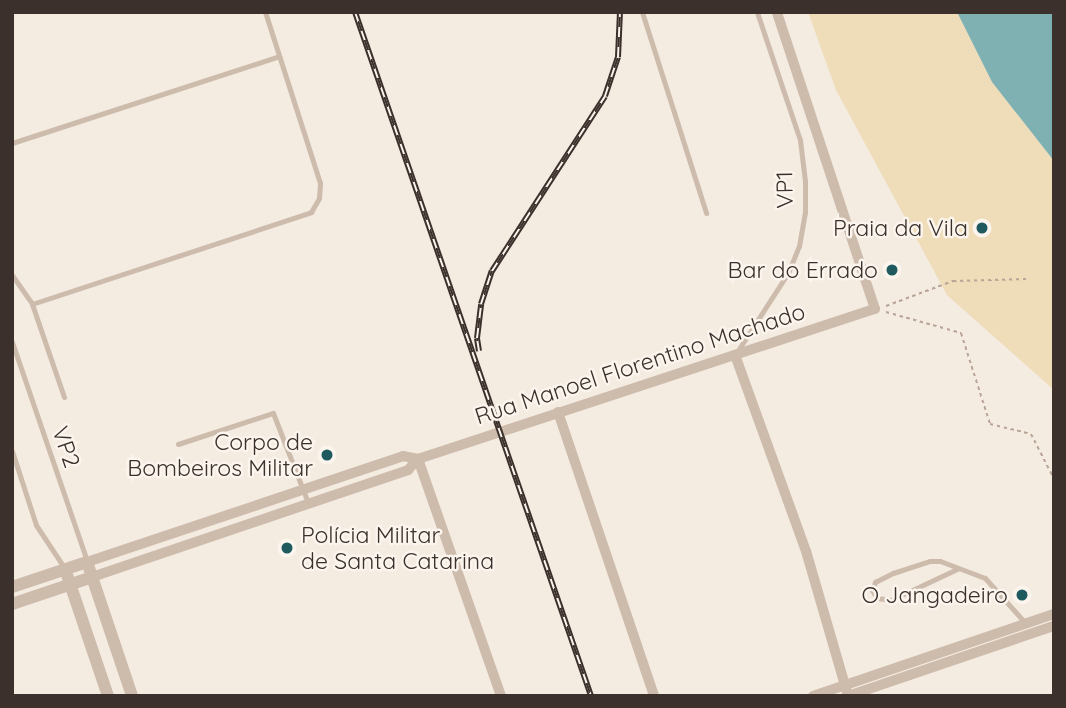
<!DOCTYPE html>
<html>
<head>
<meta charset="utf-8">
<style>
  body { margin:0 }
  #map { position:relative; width:1066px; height:708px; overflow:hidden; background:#f4ebe1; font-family:Quicksand,sans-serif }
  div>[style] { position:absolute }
  .sand>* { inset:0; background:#efdcb8 }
  .water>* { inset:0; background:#7fb0b2 }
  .path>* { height:2px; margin-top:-1px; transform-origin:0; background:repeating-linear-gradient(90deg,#b9a596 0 3.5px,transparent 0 7px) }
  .service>* { height:5px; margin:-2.5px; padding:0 2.5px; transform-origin:2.5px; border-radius:2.5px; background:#cdbbac }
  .minor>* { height:10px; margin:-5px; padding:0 5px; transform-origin:5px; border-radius:5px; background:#cdbbac }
  .tertiary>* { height:12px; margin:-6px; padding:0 6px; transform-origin:6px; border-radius:6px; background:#cdbbac }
  .rail>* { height:6px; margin-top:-3px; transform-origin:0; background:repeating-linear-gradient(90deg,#fbf5ee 0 10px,#3b302b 0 20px); box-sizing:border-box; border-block:2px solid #3b302b }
  .dots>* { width:19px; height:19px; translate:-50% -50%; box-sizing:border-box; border:4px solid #fbf5ee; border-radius:50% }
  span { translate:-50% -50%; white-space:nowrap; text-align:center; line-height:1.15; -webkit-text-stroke:5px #fbf5ee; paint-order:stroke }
  .street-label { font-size:23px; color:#3b302b }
  .poi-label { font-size:23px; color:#3b302b }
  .right { translate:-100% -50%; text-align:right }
  .left { translate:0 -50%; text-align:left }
  .frame { position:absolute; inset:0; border:14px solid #3b302b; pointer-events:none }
</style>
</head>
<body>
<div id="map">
  <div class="sand">
    <i style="clip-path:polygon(808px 12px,957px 12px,992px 82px,1054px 161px,1054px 390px,947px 295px,836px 90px)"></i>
  </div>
  <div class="water">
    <i style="clip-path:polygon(957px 12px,1054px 12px,1054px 161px,992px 82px)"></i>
  </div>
  <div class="path">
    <i style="left:886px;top:306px;width:72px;rotate:-20.5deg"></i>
    <i style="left:953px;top:281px;width:75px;rotate:-1.5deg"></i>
    <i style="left:886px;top:312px;width:78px;rotate:15.6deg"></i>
    <i style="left:961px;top:333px;width:96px;rotate:72.3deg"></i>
    <i style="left:990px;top:424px;width:42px;rotate:13.7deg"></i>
    <i style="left:1031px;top:434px;width:51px;rotate:62.9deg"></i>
  </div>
  <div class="service">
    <i style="left:642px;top:12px;width:211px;rotate:72.3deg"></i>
    <i style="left:12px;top:143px;width:281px;rotate:-18deg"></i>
    <i style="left:12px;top:275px;width:35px;rotate:55deg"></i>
    <i style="left:12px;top:342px;width:231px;rotate:71.1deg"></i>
    <i style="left:737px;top:352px;width:94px;rotate:-57.2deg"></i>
    <i style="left:788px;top:273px;width:29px;rotate:-68deg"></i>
    <i style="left:799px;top:246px;width:35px;rotate:-80deg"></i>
    <i style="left:805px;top:212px;width:31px;rotate:-90deg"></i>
    <i style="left:805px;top:181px;width:41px;rotate:-97deg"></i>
    <i style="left:800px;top:140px;width:135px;rotate:-108.6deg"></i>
    <i style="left:64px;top:397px;width:98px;rotate:-109deg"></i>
    <i style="left:32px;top:304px;width:294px;rotate:-18.2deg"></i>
    <i style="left:311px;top:212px;width:16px;rotate:-60deg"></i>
    <i style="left:319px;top:198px;width:15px;rotate:-86deg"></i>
    <i style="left:320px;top:183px;width:180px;rotate:-107.8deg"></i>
    <i style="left:178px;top:444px;width:100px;rotate:-18.1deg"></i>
    <i style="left:273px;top:413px;width:97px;rotate:68.7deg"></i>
    <i style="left:12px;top:451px;width:78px;rotate:72deg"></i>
    <i style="left:36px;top:525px;width:53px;rotate:56.6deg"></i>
    <i style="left:957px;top:569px;width:73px;rotate:154.8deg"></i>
    <i style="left:891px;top:600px;width:14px;rotate:-172deg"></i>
    <i style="left:877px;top:598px;width:9px;rotate:-122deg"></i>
    <i style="left:872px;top:590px;width:9px;rotate:-69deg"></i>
    <i style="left:875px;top:582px;width:20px;rotate:-27deg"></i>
    <i style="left:893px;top:573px;width:39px;rotate:-18deg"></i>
    <i style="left:930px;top:561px;width:10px"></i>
    <i style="left:940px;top:561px;width:48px;rotate:20.7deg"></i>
    <i style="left:985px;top:578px;width:63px;rotate:48.2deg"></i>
  </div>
  <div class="minor">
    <i style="left:735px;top:355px;width:208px;rotate:70.1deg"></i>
    <i style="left:806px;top:551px;width:151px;rotate:73.8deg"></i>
    <i style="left:558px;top:412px;width:300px;rotate:71.3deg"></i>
    <i style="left:418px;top:459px;width:251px;rotate:70.7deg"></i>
    <i style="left:87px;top:562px;width:333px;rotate:-18.5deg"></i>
    <i style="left:403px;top:456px;width:15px;rotate:11deg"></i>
    <i style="left:92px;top:577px;width:334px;rotate:-18.7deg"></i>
    <i style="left:408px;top:470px;width:15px;rotate:-48deg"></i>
    <i style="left:418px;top:459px;width:481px;rotate:-18.2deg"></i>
    <i style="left:875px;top:309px;width:313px;rotate:-108.3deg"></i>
    <i style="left:813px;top:696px;width:255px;rotate:-18.8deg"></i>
    <i style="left:848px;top:696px;width:218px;rotate:-18.8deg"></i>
  </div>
  <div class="tertiary">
    <i style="left:65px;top:569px;width:134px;rotate:71.3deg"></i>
    <i style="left:12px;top:587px;width:79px;rotate:-18.4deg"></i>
    <i style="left:87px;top:562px;width:141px;rotate:71.4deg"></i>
    <i style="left:12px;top:604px;width:84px;rotate:-18.6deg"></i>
  </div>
  <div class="rail">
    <i style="left:355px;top:12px;width:724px;rotate:70.96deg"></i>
    <i style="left:479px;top:351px;width:13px;rotate:-99deg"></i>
    <i style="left:477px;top:338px;width:34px;rotate:-83deg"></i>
    <i style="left:481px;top:304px;width:35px;rotate:-72deg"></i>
    <i style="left:492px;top:271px;width:208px;rotate:-57.1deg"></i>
    <i style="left:605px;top:96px;width:41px;rotate:-71.6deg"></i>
    <i style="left:618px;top:57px;width:45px;rotate:-87.5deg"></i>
  </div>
  <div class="dots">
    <i style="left:982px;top:228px;background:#1f5a5e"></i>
    <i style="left:892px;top:270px;background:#1f5a5e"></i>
    <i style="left:327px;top:455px;background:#1f5a5e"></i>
    <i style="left:287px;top:548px;background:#1f5a5e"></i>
    <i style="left:1022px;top:595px;background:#1f5a5e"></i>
  </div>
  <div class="street-label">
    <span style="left:785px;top:190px;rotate:-91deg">VP1</span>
    <span style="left:640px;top:364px;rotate:-18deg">Rua Manoel Florentino Machado</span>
    <span style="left:66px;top:447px;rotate:71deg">VP2</span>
  </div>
  <div class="poi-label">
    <span class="right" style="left:968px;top:228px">Praia da Vila</span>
    <span class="right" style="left:878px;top:270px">Bar do Errado</span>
    <span class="right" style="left:313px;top:455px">Corpo de<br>Bombeiros Militar</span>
    <span class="left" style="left:301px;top:548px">Polícia Militar<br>de Santa Catarina</span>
    <span class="right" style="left:1008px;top:595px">O Jangadeiro</span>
  </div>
  <div class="frame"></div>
</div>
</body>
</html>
